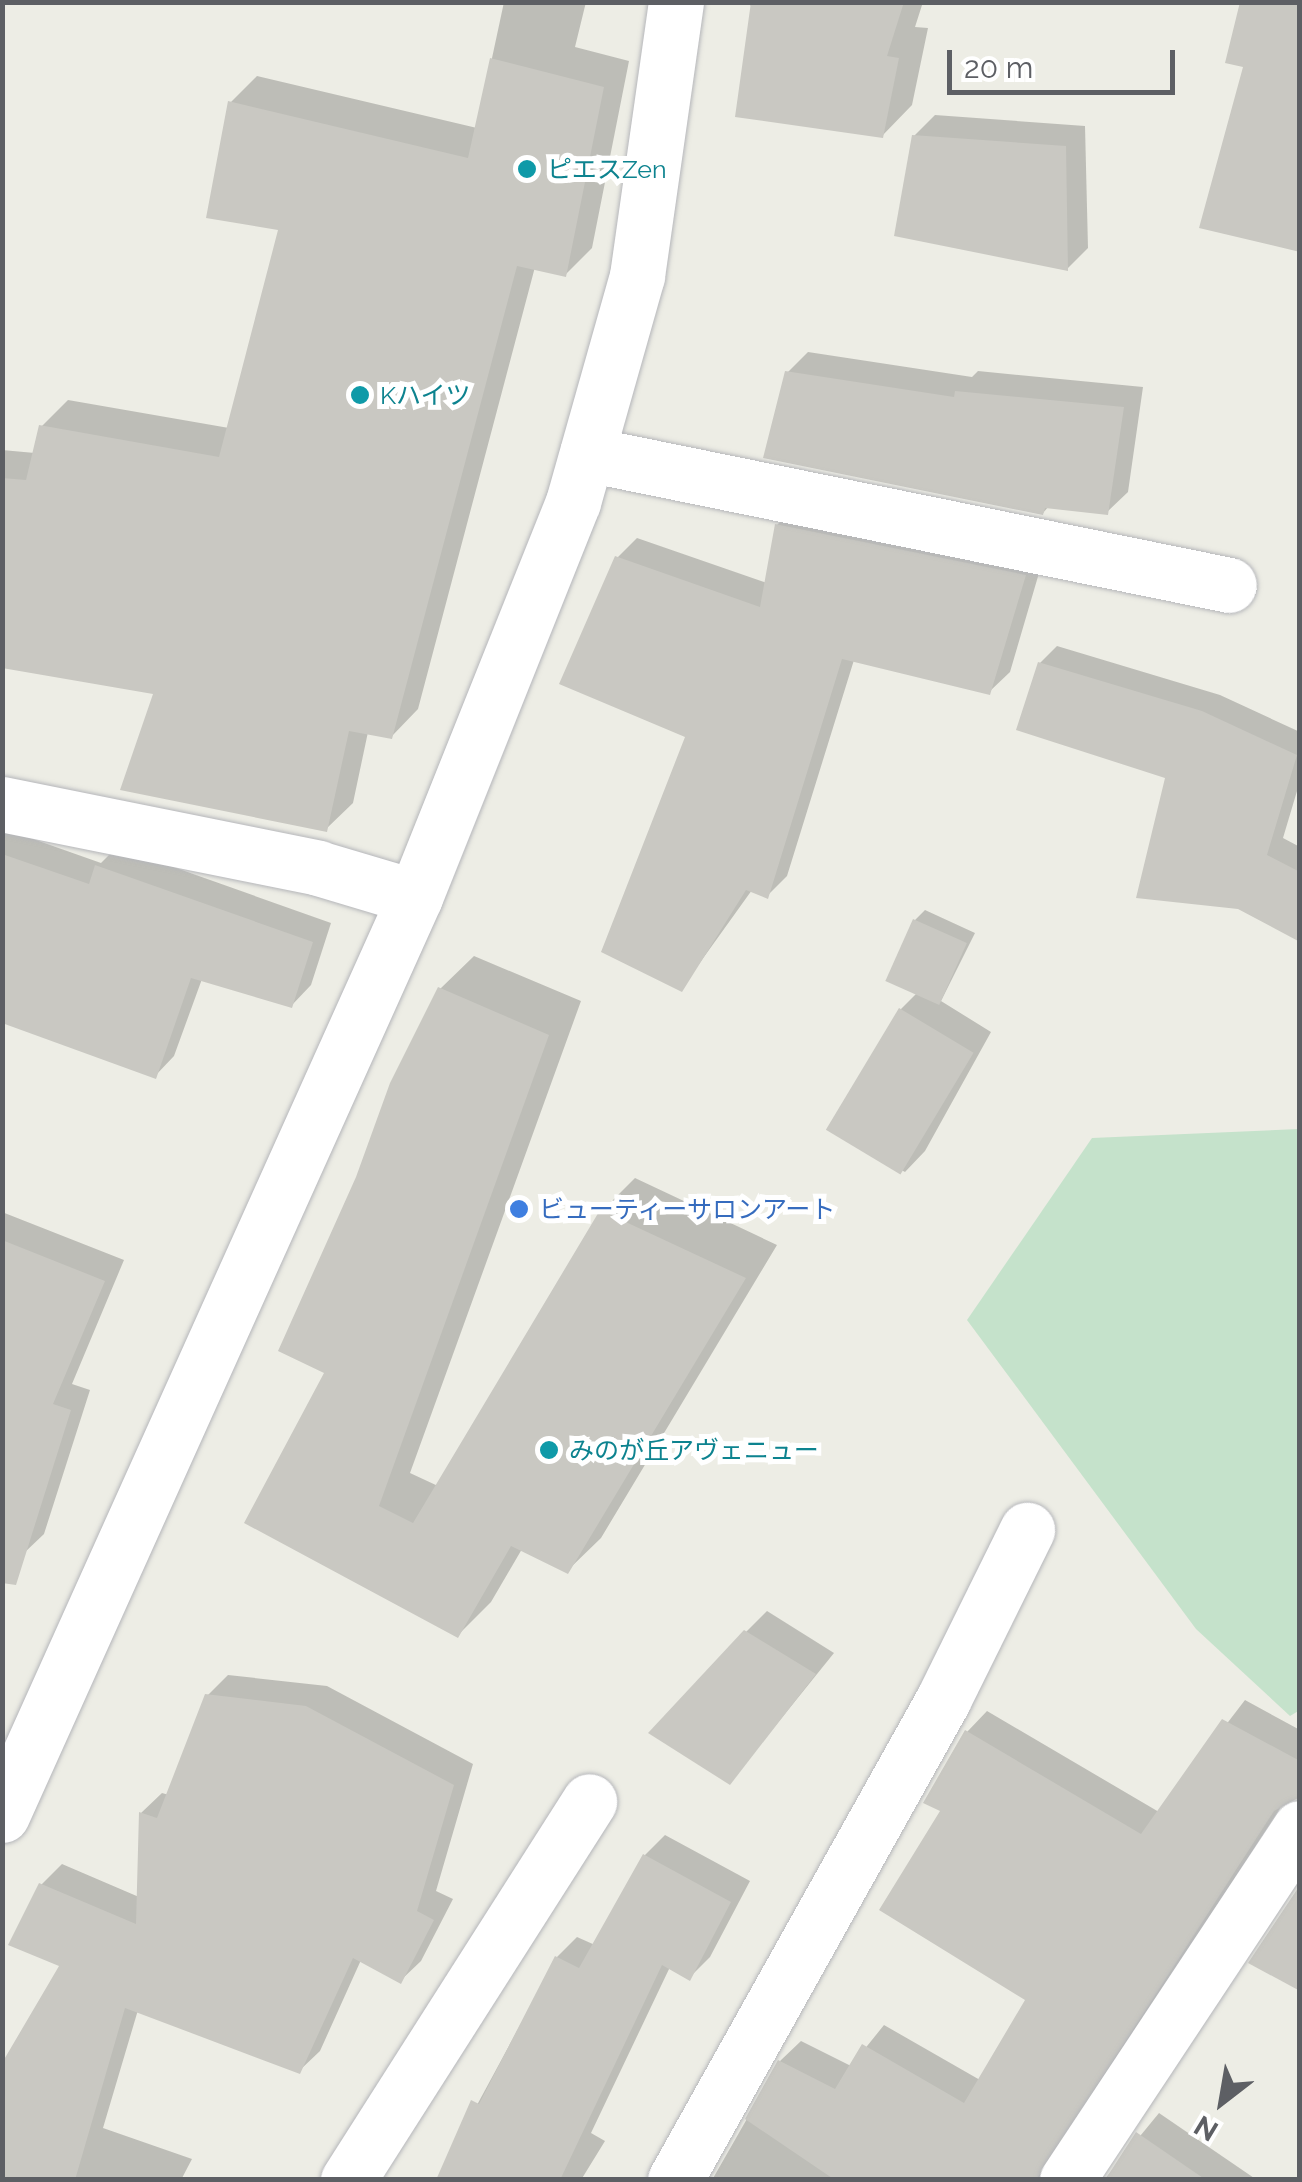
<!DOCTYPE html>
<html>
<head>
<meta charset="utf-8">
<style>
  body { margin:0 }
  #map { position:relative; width:1302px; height:2182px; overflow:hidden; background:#edede5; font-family:Raleway,"Noto Sans JP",sans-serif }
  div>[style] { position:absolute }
  .green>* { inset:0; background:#c5e2cb }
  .shadow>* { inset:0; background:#0003 }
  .building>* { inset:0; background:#c9c8c2; transform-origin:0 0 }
  .roads { filter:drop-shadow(0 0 2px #b5b6ba) drop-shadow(0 0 2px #b5b6ba) }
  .minor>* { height:55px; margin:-27.5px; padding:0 27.5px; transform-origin:27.5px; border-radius:27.5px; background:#fff }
  .dots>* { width:28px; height:28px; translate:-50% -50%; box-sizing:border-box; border:5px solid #fff; border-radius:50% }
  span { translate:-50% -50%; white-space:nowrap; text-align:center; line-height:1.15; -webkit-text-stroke:10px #fff; paint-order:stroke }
  .culture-label { font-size:25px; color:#0d838f }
  .left { translate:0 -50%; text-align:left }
  .shop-label { font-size:25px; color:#366cbe }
  .frame { position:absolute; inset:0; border:5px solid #5d5f64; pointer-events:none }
  .north { position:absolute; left:1172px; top:2052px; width:100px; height:100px; -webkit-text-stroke:8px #fff; paint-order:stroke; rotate:211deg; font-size:28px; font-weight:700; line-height:40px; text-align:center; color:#5d5f64 }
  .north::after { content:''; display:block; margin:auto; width:35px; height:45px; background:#5d5f64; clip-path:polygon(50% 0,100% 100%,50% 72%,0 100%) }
  .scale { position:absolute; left:947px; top:50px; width:228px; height:45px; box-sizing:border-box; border:5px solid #5d5f64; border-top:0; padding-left:12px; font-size:30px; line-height:35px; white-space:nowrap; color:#5d5f64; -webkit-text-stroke:8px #fff; paint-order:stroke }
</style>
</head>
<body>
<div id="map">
  <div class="green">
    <i style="clip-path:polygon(1299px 1129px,1300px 1710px,1290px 1716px,1196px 1629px,967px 1320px,1092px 1138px)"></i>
  </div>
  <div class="shadow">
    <i style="clip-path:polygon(504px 2px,586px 2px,575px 47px,629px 61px,592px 248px,566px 274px,535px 267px,418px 709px,392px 736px,368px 732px,353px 803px,326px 829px,156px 693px,2px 614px,2px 450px,35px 453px,42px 426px,68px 400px,229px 428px,281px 228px,230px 103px,257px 76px,477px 128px)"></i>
    <i style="clip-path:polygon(747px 2px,923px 2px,915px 27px,928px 28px,912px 105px,882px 136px)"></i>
    <i style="clip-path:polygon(935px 115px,1085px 126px,1088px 248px,1067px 269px,914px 136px)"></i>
    <i style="clip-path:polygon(808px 352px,972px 377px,978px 371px,1143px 387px,1128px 492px,1107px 512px,1049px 506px,1043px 513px,787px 373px)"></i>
    <i style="clip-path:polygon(797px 505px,1044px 556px,1010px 672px,989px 692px,854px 660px,787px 876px,767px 896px,752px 890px,681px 989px,688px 736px,617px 558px,637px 538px,767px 583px,777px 525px)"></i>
    <i style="clip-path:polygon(1057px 646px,1220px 695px,1300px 732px,1300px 781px,1283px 838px,1300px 847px,1300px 939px,1168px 776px,1040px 663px)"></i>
    <i style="clip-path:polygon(2px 828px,101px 863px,117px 847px,331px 923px,311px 985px,292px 1005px,202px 979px,174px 1056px,155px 1076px,2px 1020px)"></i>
    <i style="clip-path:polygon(925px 910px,975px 933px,941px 1001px,991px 1032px,925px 1151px,905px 1172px,835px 1132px,901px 1009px,919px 991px,915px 920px)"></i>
    <i style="clip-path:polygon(474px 956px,581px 1001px,410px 1473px,438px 1486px,602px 1211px,635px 1178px,777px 1245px,601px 1538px,567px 1571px,522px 1549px,491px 1602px,458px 1635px,248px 1522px,328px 1372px,440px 989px)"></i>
    <i style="clip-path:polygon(2px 1212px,124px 1260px,72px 1384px,90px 1390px,44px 1534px,2px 1574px)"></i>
    <i style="clip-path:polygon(767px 1611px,834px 1653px,730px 1782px,746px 1632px)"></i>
    <i style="clip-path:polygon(228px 1675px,327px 1686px,473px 1764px,436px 1891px,453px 1899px,421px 1961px,400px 1981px,361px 1960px,320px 2051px,299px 2071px,138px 2010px,103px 2128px,192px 2159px,181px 2180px,2px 2180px,63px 1965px,41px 1885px,62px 1864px,139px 1897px,141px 1813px,162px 1793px,169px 1795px,207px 1696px)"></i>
    <i style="clip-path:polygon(1245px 1700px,1300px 1730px,1300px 1793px,1284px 1802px,1055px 2155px,1067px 2180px,712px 2180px,780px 2061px,801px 2041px,851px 2066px,884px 2025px,980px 2080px,1029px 1999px,943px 1810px,967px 1732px,987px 1711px,1159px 1812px)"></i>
    <i style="clip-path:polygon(665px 1835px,750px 1881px,710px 1957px,689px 1978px,670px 1967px,591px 2133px,605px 2141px,581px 2180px,498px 2180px,451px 2153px,557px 1957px,577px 1937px,595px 1945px,645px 1855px)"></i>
    <i style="clip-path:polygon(1159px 2113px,1257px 2180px,1104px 2180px)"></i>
  </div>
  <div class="building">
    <i style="clip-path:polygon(751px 2px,904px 2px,887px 56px,899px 58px,883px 138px,735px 117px)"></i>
    <i style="clip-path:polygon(1240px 2px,1300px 2px,1300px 252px,1199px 228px,1243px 67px,1225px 63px)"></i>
    <i style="clip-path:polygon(490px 58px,604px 87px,566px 277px,517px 266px,392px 739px,349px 731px,327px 832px,120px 790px,153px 694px,2px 668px,2px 478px,26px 480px,39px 425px,219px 457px,278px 230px,206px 218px,228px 101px,468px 158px)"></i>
    <i style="clip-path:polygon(912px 135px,1066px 146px,1068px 271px,894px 236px)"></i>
    <i style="clip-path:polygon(785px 371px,954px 397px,955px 391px,1124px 407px,1108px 515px,1045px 508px,1043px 515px,763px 458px)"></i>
    <i style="clip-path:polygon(775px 524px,1026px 575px,990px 695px,842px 659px,768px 899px,746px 890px,682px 992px,601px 952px,685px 737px,559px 684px,615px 556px,760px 607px)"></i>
    <i style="clip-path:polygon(1038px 662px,1202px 711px,1297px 755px,1267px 855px,1300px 872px,1300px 942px,1238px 909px,1136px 898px,1165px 778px,1016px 730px)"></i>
    <i style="clip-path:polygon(2px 854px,89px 884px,95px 865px,313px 942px,292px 1008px,191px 978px,156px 1079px,2px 1023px)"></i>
    <i style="left:913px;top:919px;width:59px;height:68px;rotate:24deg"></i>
    <i style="clip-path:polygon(438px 987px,549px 1035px,379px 1506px,413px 1523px,600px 1210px,746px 1278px,568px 1574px,511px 1546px,458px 1638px,244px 1523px,324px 1373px,278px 1351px,356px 1177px,390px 1083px)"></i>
    <i style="left:899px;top:1008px;width:87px;height:142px;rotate:31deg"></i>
    <i style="clip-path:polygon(2px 1240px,105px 1281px,53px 1404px,71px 1410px,16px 1585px,2px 1583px)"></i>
    <i style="clip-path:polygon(744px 1630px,816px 1674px,730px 1785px,648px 1733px)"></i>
    <i style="clip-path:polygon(205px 1694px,306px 1706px,454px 1785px,417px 1911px,434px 1920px,401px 1984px,353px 1958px,300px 2074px,125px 2008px,75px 2180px,2px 2180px,2px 2063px,59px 1966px,8px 1945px,39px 1883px,136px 1924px,139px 1812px,157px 1818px)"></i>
    <i style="clip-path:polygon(1222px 1719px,1300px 1761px,1300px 1797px,1274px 1811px,1036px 2180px,835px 2180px,745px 2119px,778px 2060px,835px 2089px,862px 2044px,964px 2103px,1025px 2000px,879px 1910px,940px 1811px,923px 1803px,965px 1730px,1141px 1834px)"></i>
    <i style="clip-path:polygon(643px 1854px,731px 1902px,690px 1981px,662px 1965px,560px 2180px,436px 2180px,471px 2100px,479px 2104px,555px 1956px,579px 1968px)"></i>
    <i style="clip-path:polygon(1300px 1885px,1300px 1991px,1248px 1963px)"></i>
    <i style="clip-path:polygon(1136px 2132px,1206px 2180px,1105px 2180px)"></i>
  </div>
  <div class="roads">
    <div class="minor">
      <i style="left:587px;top:454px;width:655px;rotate:11.53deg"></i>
      <i style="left:2px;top:804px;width:322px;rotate:11.4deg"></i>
      <i style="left:318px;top:868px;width:101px;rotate:16.6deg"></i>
      <i style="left:2px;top:1815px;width:1007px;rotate:-65.78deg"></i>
      <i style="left:415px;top:897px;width:425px;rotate:-68.2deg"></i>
      <i style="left:573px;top:502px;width:235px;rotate:-74.2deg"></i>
      <i style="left:637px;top:276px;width:277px;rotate:-81.9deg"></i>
      <i style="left:348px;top:2180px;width:449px;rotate:-57.5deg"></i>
      <i style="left:675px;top:2180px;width:550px;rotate:-60.82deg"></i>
      <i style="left:943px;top:1700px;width:190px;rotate:-63.7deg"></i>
      <i style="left:1067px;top:2180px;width:422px;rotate:-56.5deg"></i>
    </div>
  </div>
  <div class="dots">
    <i style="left:527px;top:169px;background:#0f9aa8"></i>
    <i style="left:360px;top:395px;background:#0f9aa8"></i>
    <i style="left:519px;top:1209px;background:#3f7fe0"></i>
    <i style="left:549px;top:1450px;background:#0f9aa8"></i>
  </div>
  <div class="culture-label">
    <span class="left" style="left:547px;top:169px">ピエスZen</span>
    <span class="left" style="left:380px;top:395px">Kハイツ</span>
    <span class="left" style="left:569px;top:1450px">みのが丘アヴェニュー</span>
  </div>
  <div class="shop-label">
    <span class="left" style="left:539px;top:1209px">ビューティーサロンアート</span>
  </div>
  <div class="frame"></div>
  <div class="north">N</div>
  <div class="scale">20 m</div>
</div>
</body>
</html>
